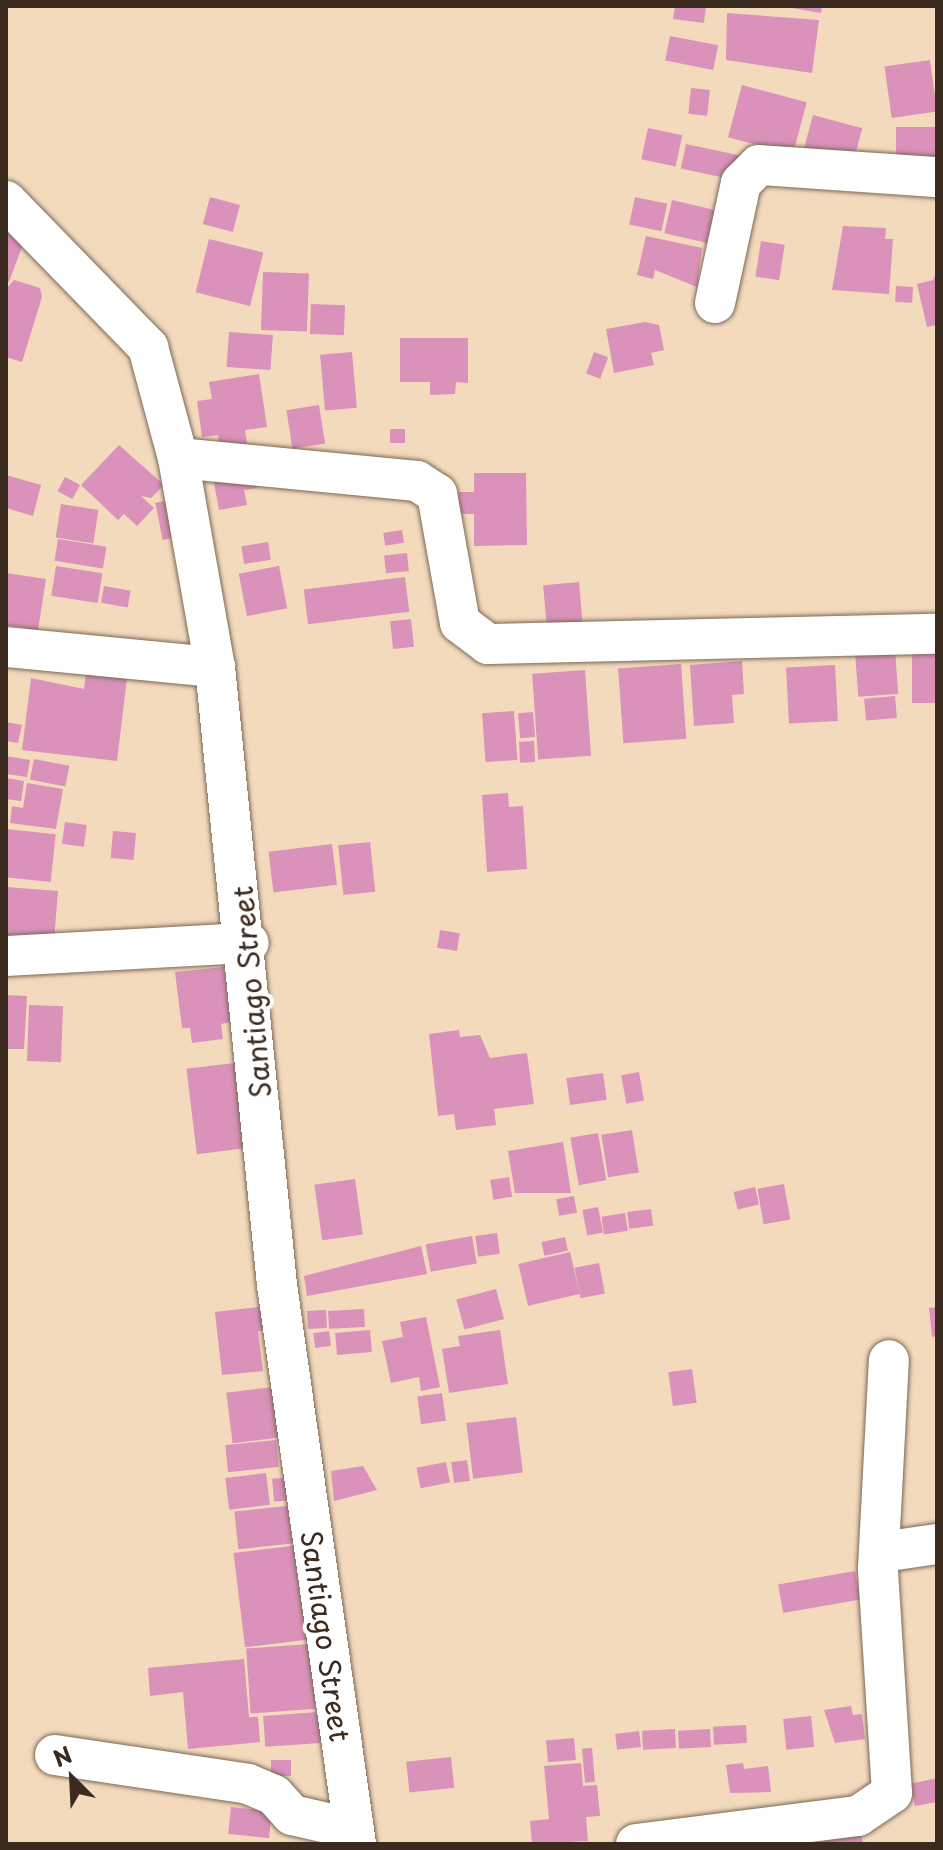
<!DOCTYPE html>
<html>
<head>
<meta charset="utf-8">
<style>
  body { margin:0 }
  #map { position:relative; width:943px; height:1850px; overflow:hidden; background:#f3dabd; font-family:"Playpen Sans",sans-serif }
  div>[style] { position:absolute }
  .building>* { inset:0; background:#da91ba; transform-origin:0 0 }
  .roads { filter:drop-shadow(0 0 2px #7b6856) drop-shadow(0 0 2px #7b6856) }
  .minor>* { height:40px; margin:-20px; padding:0 20px; transform-origin:20px; border-radius:20px; background:#fff }
  span { translate:-50% -50%; white-space:nowrap; text-align:center; line-height:1.15; -webkit-text-stroke:8px #fff; paint-order:stroke }
  .street-label { font-size:28px; color:#3b2a1e }
  .frame { position:absolute; inset:0; border:8px solid #3b2a1e; pointer-events:none }
  .north { position:absolute; left:32px; top:1738px; width:80px; height:80px; -webkit-text-stroke:6px #fff; paint-order:stroke; rotate:336deg; font-size:22px; font-weight:700; line-height:32px; text-align:center; color:#3b2a1e }
  .north::after { content:''; display:block; margin:auto; width:28px; height:36px; background:#3b2a1e; clip-path:polygon(50% 0,100% 100%,50% 72%,0 100%) }
</style>
</head>
<body>
<div id="map">
  <div class="building">
    <i style="clip-path:polygon(675px 6px,706px 6px,704px 23px,673px 19px)"></i>
    <i style="clip-path:polygon(780px 6px,822px 6px,821px 13px)"></i>
    <i style="clip-path:polygon(727px 13px,819px 20px,812px 73px,726px 60px)"></i>
    <i style="left:670px;top:36px;width:49px;height:25px;rotate:11deg"></i>
    <i style="left:930px;top:60px;width:52px;height:46px;rotate:82deg"></i>
    <i style="left:742px;top:85px;width:67px;height:54px;rotate:15deg"></i>
    <i style="left:691px;top:88px;width:19px;height:26px;rotate:6deg"></i>
    <i style="left:813px;top:115px;width:51px;height:36px;rotate:15deg"></i>
    <i style="left:896px;top:127px;width:41px;height:39px"></i>
    <i style="left:648px;top:128px;width:35px;height:32px;rotate:12deg"></i>
    <i style="left:686px;top:144px;width:54px;height:25px;rotate:12deg"></i>
    <i style="left:210px;top:197px;width:31px;height:28px;rotate:15deg"></i>
    <i style="left:635px;top:197px;width:33px;height:28px;rotate:12deg"></i>
    <i style="left:672px;top:200px;width:44px;height:34px;rotate:13deg"></i>
    <i style="clip-path:polygon(843px 226px,886px 228px,885px 239px,893px 239px,889px 294px,832px 290px)"></i>
    <i style="clip-path:polygon(6px 232px,23px 244px,9px 282px,6px 281px)"></i>
    <i style="clip-path:polygon(646px 236px,702px 248px,697px 287px,655px 270px,653px 279px,637px 275px)"></i>
    <i style="left:209px;top:239px;width:56px;height:55px;rotate:14deg"></i>
    <i style="left:761px;top:241px;width:24px;height:36px;rotate:9deg"></i>
    <i style="clip-path:polygon(937px 270px,937px 325px,927px 327px,917px 284px,933px 280px)"></i>
    <i style="left:263px;top:272px;width:46px;height:58px;rotate:2deg"></i>
    <i style="clip-path:polygon(14px 280px,40px 288px,42px 297px,22px 362px,6px 357px,6px 289px)"></i>
    <i style="left:896px;top:286px;width:17px;height:16px;rotate:3deg"></i>
    <i style="left:311px;top:304px;width:34px;height:30px;rotate:2deg"></i>
    <i style="clip-path:polygon(645px 322px,659px 325px,664px 350px,651px 353px,654px 365px,614px 373px,606px 329px)"></i>
    <i style="left:229px;top:332px;width:44px;height:35px;rotate:4deg"></i>
    <i style="clip-path:polygon(400px 338px,468px 338px,468px 383px,456px 382px,455px 394px,430px 395px,430px 382px,400px 382px)"></i>
    <i style="left:352px;top:352px;width:56px;height:32px;rotate:85deg"></i>
    <i style="left:594px;top:352px;width:15px;height:23px;rotate:20deg"></i>
    <i style="clip-path:polygon(259px 374px,267px 427px,245px 430px,247px 443px,220px 447px,218px 435px,202px 437px,197px 401px,212px 399px,209px 382px)"></i>
    <i style="left:319px;top:405px;width:39px;height:33px;rotate:81deg"></i>
    <i style="left:390px;top:429px;width:15px;height:14px"></i>
    <i style="clip-path:polygon(119px 445px,164px 485px,151px 498px,141px 496px,154px 508px,137px 526px,124px 514px,118px 520px,81px 485px)"></i>
    <i style="clip-path:polygon(253px 470px,257px 488px,244px 490px,247px 505px,219px 510px,213px 478px)"></i>
    <i style="clip-path:polygon(474px 473px,526px 473px,527px 545px,474px 546px,474px 514px,459px 514px,459px 492px,474px 492px)"></i>
    <i style="clip-path:polygon(6px 475px,41px 485px,33px 516px,6px 508px)"></i>
    <i style="left:65px;top:477px;width:17px;height:16px;rotate:28deg"></i>
    <i style="left:175px;top:499px;width:38px;height:20px;rotate:79deg"></i>
    <i style="left:61px;top:504px;width:38px;height:34px;rotate:9deg"></i>
    <i style="left:402px;top:530px;width:13px;height:19px;rotate:81deg"></i>
    <i style="left:58px;top:539px;width:49px;height:22px;rotate:9deg"></i>
    <i style="left:268px;top:542px;width:18px;height:27px;rotate:81deg"></i>
    <i style="left:407px;top:553px;width:18px;height:23px;rotate:84deg"></i>
    <i style="left:56px;top:566px;width:47px;height:30px;rotate:9deg"></i>
    <i style="left:279px;top:566px;width:43px;height:41px;rotate:79deg"></i>
    <i style="clip-path:polygon(6px 573px,46px 579px,38px 630px,6px 625px)"></i>
    <i style="left:405px;top:577px;width:35px;height:102px;rotate:83deg"></i>
    <i style="left:579px;top:582px;width:48px;height:36px;rotate:85deg"></i>
    <i style="left:104px;top:586px;width:27px;height:17px;rotate:10deg"></i>
    <i style="left:411px;top:619px;width:28px;height:21px;rotate:84deg"></i>
    <i style="left:937px;top:647px;width:56px;height:25px;rotate:90deg"></i>
    <i style="left:895px;top:649px;width:45px;height:40px;rotate:86deg"></i>
    <i style="clip-path:polygon(742px 661px,744px 694px,732px 695px,734px 723px,694px 726px,690px 665px)"></i>
    <i style="left:681px;top:664px;width:75px;height:63px;rotate:86deg"></i>
    <i style="left:835px;top:665px;width:56px;height:49px;rotate:87deg"></i>
    <i style="left:585px;top:670px;width:86px;height:53px;rotate:86deg"></i>
    <i style="clip-path:polygon(86px 673px,127px 678px,117px 761px,22px 750px,31px 678px,84px 689px)"></i>
    <i style="left:895px;top:696px;width:22px;height:31px;rotate:85deg"></i>
    <i style="left:514px;top:711px;width:49px;height:32px;rotate:86deg"></i>
    <i style="left:533px;top:712px;width:25px;height:15px;rotate:85deg"></i>
    <i style="clip-path:polygon(6px 722px,22px 725px,18px 743px,6px 741px)"></i>
    <i style="left:534px;top:741px;width:21px;height:15px;rotate:87deg"></i>
    <i style="clip-path:polygon(6px 756px,30px 760px,27px 777px,6px 774px)"></i>
    <i style="left:34px;top:759px;width:36px;height:21px;rotate:11deg"></i>
    <i style="clip-path:polygon(6px 778px,24px 781px,21px 801px,6px 799px)"></i>
    <i style="clip-path:polygon(27px 783px,63px 789px,56px 829px,10px 823px,12px 806px,23px 808px)"></i>
    <i style="clip-path:polygon(508px 793px,509px 807px,523px 806px,527px 869px,487px 872px,482px 795px)"></i>
    <i style="left:65px;top:822px;width:22px;height:22px;rotate:8deg"></i>
    <i style="left:6px;top:829px;width:50px;height:48px;rotate:6deg"></i>
    <i style="left:113px;top:831px;width:23px;height:27px;rotate:5deg"></i>
    <i style="left:370px;top:842px;width:50px;height:32px;rotate:84deg"></i>
    <i style="left:332px;top:844px;width:41px;height:64px;rotate:83deg"></i>
    <i style="clip-path:polygon(6px 887px,58px 891px,54px 940px,6px 947px)"></i>
    <i style="left:440px;top:930px;width:20px;height:18px;rotate:9deg"></i>
    <i style="clip-path:polygon(224px 967px,231px 1022px,221px 1024px,223px 1039px,192px 1043px,190px 1028px,182px 1028px,175px 972px)"></i>
    <i style="clip-path:polygon(6px 995px,27px 996px,24px 1049px,6px 1049px)"></i>
    <i style="left:29px;top:1005px;width:34px;height:56px;rotate:2deg"></i>
    <i style="clip-path:polygon(459px 1030px,460px 1037px,480px 1035px,490px 1058px,527px 1053px,534px 1104px,494px 1109px,496px 1125px,456px 1130px,454px 1114px,438px 1116px,429px 1034px)"></i>
    <i style="left:242px;top:1062px;width:86px;height:56px;rotate:83deg"></i>
    <i style="left:639px;top:1072px;width:29px;height:18px;rotate:80deg"></i>
    <i style="left:603px;top:1073px;width:27px;height:37px;rotate:82deg"></i>
    <i style="left:632px;top:1130px;width:43px;height:31px;rotate:81deg"></i>
    <i style="left:598px;top:1133px;width:48px;height:28px;rotate:80deg"></i>
    <i style="clip-path:polygon(563px 1142px,571px 1193px,515px 1193px,508px 1151px)"></i>
    <i style="left:509px;top:1177px;width:20px;height:19px;rotate:81deg"></i>
    <i style="left:355px;top:1179px;width:56px;height:41px;rotate:82deg"></i>
    <i style="left:784px;top:1184px;width:36px;height:27px;rotate:80deg"></i>
    <i style="left:755px;top:1187px;width:18px;height:22px;rotate:77deg"></i>
    <i style="left:574px;top:1196px;width:17px;height:18px;rotate:80deg"></i>
    <i style="left:598px;top:1207px;width:26px;height:16px;rotate:79deg"></i>
    <i style="left:651px;top:1209px;width:17px;height:24px;rotate:83deg"></i>
    <i style="left:625px;top:1213px;width:18px;height:24px;rotate:81deg"></i>
    <i style="left:497px;top:1233px;width:21px;height:22px;rotate:82deg"></i>
    <i style="left:472px;top:1236px;width:28px;height:47px;rotate:80deg"></i>
    <i style="left:565px;top:1237px;width:14px;height:24px;rotate:78deg"></i>
    <i style="clip-path:polygon(421px 1246px,427px 1274px,307px 1296px,304px 1276px)"></i>
    <i style="left:570px;top:1252px;width:43px;height:53px;rotate:77deg"></i>
    <i style="left:599px;top:1263px;width:31px;height:25px;rotate:79deg"></i>
    <i style="left:496px;top:1289px;width:31px;height:41px;rotate:75deg"></i>
    <i style="clip-path:polygon(266px 1306px,269px 1330px,258px 1331px,263px 1371px,222px 1375px,215px 1312px)"></i>
    <i style="clip-path:polygon(937px 1307px,937px 1336px,932px 1337px,929px 1308px)"></i>
    <i style="left:364px;top:1309px;width:18px;height:36px;rotate:87deg"></i>
    <i style="left:326px;top:1310px;width:18px;height:19px;rotate:87deg"></i>
    <i style="clip-path:polygon(426px 1317px,440px 1387px,421px 1391px,419px 1377px,391px 1383px,382px 1341px,403px 1337px,400px 1322px)"></i>
    <i style="left:370px;top:1330px;width:22px;height:35px;rotate:85deg"></i>
    <i style="clip-path:polygon(500px 1330px,508px 1384px,449px 1393px,442px 1349px,460px 1346px,458px 1336px)"></i>
    <i style="left:329px;top:1331px;width:15px;height:16px;rotate:82deg"></i>
    <i style="left:692px;top:1369px;width:34px;height:24px;rotate:82deg"></i>
    <i style="left:273px;top:1387px;width:51px;height:47px;rotate:83deg"></i>
    <i style="left:442px;top:1393px;width:28px;height:25px;rotate:82deg"></i>
    <i style="left:516px;top:1417px;width:56px;height:50px;rotate:83deg"></i>
    <i style="left:276px;top:1440px;width:27px;height:51px;rotate:84deg"></i>
    <i style="left:467px;top:1460px;width:21px;height:16px;rotate:82deg"></i>
    <i style="left:446px;top:1462px;width:21px;height:30px;rotate:79deg"></i>
    <i style="clip-path:polygon(363px 1466px,377px 1490px,334px 1501px,331px 1471px)"></i>
    <i style="left:266px;top:1473px;width:32px;height:41px;rotate:83deg"></i>
    <i style="left:291px;top:1477px;width:23px;height:19px;rotate:85deg"></i>
    <i style="left:296px;top:1505px;width:38px;height:62px;rotate:84deg"></i>
    <i style="left:299px;top:1545px;width:95px;height:66px;rotate:83deg"></i>
    <i style="left:855px;top:1571px;width:29px;height:78px;rotate:80deg"></i>
    <i style="left:311px;top:1644px;width:65px;height:65px;rotate:86deg"></i>
    <i style="clip-path:polygon(244px 1659px,249px 1717px,258px 1717px,260px 1742px,188px 1749px,183px 1692px,150px 1696px,148px 1668px)"></i>
    <i style="clip-path:polygon(851px 1706px,853px 1715px,862px 1714px,865px 1739px,835px 1743px,824px 1710px)"></i>
    <i style="left:319px;top:1712px;width:31px;height:56px;rotate:86deg"></i>
    <i style="left:811px;top:1716px;width:31px;height:28px;rotate:84deg"></i>
    <i style="left:746px;top:1725px;width:18px;height:33px;rotate:87deg"></i>
    <i style="left:675px;top:1729px;width:19px;height:33px;rotate:87deg"></i>
    <i style="left:710px;top:1729px;width:18px;height:32px;rotate:87deg"></i>
    <i style="left:639px;top:1731px;width:16px;height:24px;rotate:83deg"></i>
    <i style="left:574px;top:1738px;width:22px;height:28px;rotate:85deg"></i>
    <i style="left:592px;top:1748px;width:34px;height:10px;rotate:85deg"></i>
    <i style="left:451px;top:1757px;width:31px;height:45px;rotate:84deg"></i>
    <i style="left:271px;top:1760px;width:20px;height:16px"></i>
    <i style="clip-path:polygon(581px 1763px,583px 1786px,597px 1785px,600px 1816px,586px 1817px,588px 1841px,532px 1844px,530px 1821px,549px 1819px,544px 1766px)"></i>
    <i style="clip-path:polygon(743px 1763px,744px 1769px,768px 1766px,771px 1792px,730px 1793px,726px 1765px)"></i>
    <i style="clip-path:polygon(937px 1778px,937px 1802px,915px 1806px,910px 1784px)"></i>
    <i style="left:231px;top:1807px;width:41px;height:27px;rotate:6deg"></i>
    <i style="clip-path:polygon(861px 1832px,863px 1844px,815px 1844px,815px 1843px)"></i>
  </div>
  <div class="roads">
    <div class="minor">
      <i style="left:6px;top:201px;width:204px;rotate:45.8deg"></i>
      <i style="left:148px;top:347px;width:115px;rotate:74.9deg"></i>
      <i style="left:178px;top:458px;width:212px;rotate:80deg"></i>
      <i style="left:215px;top:667px;width:621px;rotate:84.27deg"></i>
      <i style="left:277px;top:1285px;width:565px;rotate:81.96deg"></i>
      <i style="left:715px;top:303px;width:123px;rotate:-77.8deg"></i>
      <i style="left:741px;top:183px;width:25px;rotate:-45deg"></i>
      <i style="left:759px;top:165px;width:178px;rotate:3.9deg"></i>
      <i style="left:178px;top:458px;width:240px;rotate:5.5deg"></i>
      <i style="left:417px;top:481px;width:24px;rotate:33deg"></i>
      <i style="left:437px;top:494px;width:131px;rotate:79.9deg"></i>
      <i style="left:460px;top:623px;width:35px;rotate:37deg"></i>
      <i style="left:488px;top:644px;width:449px;rotate:-1.3deg"></i>
      <i style="left:6px;top:647px;width:210px;rotate:5.5deg"></i>
      <i style="left:6px;top:956px;width:243px;rotate:-3.1deg"></i>
      <i style="left:882px;top:1552px;width:56px;rotate:-8.3deg"></i>
      <i style="left:55px;top:1755px;width:195px;rotate:8.5deg"></i>
      <i style="left:248px;top:1784px;width:28px;rotate:23deg"></i>
      <i style="left:274px;top:1795px;width:27px;rotate:48deg"></i>
      <i style="left:292px;top:1815px;width:63px;rotate:12.9deg"></i>
      <i style="left:636px;top:1844px;width:224px;rotate:-7.2deg"></i>
      <i style="left:858px;top:1816px;width:41px;rotate:-34.1deg"></i>
      <i style="left:892px;top:1793px;width:225px;rotate:-93.6deg"></i>
      <i style="left:878px;top:1568px;width:208px;rotate:-87deg"></i>
    </div>
  </div>
  <div class="street-label">
    <span style="left:251px;top:992px;rotate:-95deg">Santiago Street</span>
    <span style="left:326px;top:1636px;rotate:82deg">Santiago Street</span>
  </div>
  <div class="frame"></div>
  <div class="north">N</div>
</div>
</body>
</html>
